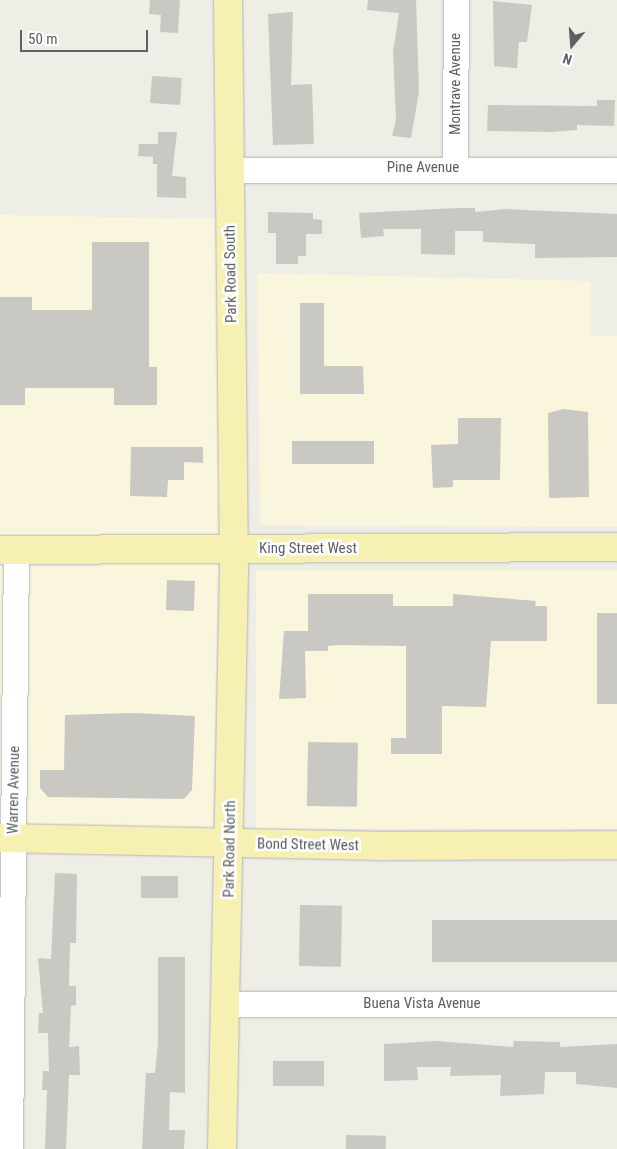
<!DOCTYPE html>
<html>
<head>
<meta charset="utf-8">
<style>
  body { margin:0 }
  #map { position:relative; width:617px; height:1149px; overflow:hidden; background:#eeede6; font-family:"Roboto Condensed",sans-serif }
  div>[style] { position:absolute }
  .commercial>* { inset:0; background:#faf6de; transform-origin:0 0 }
  .building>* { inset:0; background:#cac8c2; transform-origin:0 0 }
  .roads { filter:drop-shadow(0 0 1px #b3b5b9) drop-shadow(0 0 1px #b3b5b9) }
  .minor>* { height:25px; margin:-12.5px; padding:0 12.5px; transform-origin:12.5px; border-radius:12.5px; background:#fff }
  .major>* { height:28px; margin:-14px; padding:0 14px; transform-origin:14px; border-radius:14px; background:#f6f1b2 }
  span { translate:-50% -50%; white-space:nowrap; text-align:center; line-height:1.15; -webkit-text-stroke:5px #fff; paint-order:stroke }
  .street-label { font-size:15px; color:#5d6064 }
  .north { position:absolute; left:547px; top:20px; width:50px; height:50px; -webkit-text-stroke:4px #fff; paint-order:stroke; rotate:198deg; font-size:14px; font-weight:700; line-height:20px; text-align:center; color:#5d6064 }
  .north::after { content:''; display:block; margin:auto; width:18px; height:22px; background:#5d6064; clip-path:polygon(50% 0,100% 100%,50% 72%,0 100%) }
  .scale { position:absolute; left:20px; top:30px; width:128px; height:22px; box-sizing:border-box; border:2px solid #5d6064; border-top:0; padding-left:6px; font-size:15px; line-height:18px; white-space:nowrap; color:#5d6064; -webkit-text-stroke:4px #fff; paint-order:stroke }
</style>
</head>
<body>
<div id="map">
  <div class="commercial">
    <i style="left:0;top:215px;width:224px;height:610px;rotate:1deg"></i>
    <i style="clip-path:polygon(257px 273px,591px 281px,591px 336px,617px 336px,617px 527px,260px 525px)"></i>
    <i style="left:617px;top:570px;width:259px;height:361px;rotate:90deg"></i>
  </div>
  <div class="building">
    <i style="clip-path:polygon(150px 0,180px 0,178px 33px,160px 32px,161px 15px,149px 14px)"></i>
    <i style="clip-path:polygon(368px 0,416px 0,419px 92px,411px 138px,392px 136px,396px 120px,393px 52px,399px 13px,367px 10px)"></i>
    <i style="clip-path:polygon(493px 1px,532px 5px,527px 42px,519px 42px,517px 68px,494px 66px)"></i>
    <i style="clip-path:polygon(293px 12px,291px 85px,312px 84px,314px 144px,273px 145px,268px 14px)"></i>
    <i style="left:152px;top:76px;width:30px;height:27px;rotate:4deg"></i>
    <i style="clip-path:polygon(597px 100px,615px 100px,614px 126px,577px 125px,577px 130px,551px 132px,487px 131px,488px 105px,597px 106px)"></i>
    <i style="clip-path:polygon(158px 132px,177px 132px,172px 176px,186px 177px,186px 198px,157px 197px,157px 164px,153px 164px,153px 157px,138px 156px,139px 144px,158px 144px)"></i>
    <i style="clip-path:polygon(458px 208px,475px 208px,475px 212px,505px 209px,617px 214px,617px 257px,535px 258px,535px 244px,483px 242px,483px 231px,455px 231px,455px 255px,421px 254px,421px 229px,383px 229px,384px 236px,361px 238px,359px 213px)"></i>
    <i style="clip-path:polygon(268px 212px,313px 213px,313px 219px,322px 220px,322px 234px,306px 234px,306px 256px,298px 256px,298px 264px,276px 264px,276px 233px,268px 233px)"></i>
    <i style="clip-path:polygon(92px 242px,149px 242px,149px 367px,157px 367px,157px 405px,114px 405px,114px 388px,25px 388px,25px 405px,0 405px,0 297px,32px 297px,32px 310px,92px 310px)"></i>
    <i style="clip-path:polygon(300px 303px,324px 303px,324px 366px,363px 366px,364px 394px,300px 394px)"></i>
    <i style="clip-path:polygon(563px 409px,588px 412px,589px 497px,549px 498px,548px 413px)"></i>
    <i style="clip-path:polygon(458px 418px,501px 418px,500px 480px,453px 480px,453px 487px,433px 488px,431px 445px,458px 444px)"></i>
    <i style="left:374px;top:441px;width:23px;height:82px;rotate:90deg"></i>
    <i style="clip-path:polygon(131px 447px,203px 447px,203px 463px,184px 462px,184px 480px,168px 480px,167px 497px,130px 496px)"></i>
    <i style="left:167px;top:580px;width:28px;height:30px;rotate:2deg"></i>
    <i style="clip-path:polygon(308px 594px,393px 594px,393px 606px,453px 606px,453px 594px,536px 601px,535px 606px,547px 606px,547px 641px,491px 641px,486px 707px,442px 706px,442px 754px,391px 754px,391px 738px,406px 738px,406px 646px,340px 645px,328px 646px,328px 651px,305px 651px,306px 698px,279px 699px,284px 631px,308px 631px)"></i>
    <i style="left:617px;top:613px;width:91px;height:20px;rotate:90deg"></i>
    <i style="clip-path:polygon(134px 713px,195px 716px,192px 790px,184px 799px,48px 797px,40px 788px,40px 770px,64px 770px,65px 715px)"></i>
    <i style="left:308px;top:742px;width:50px;height:64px;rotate:1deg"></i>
    <i style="clip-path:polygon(55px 873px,77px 874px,76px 943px,70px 943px,69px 986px,76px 986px,76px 1005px,71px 1006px,69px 1047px,79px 1046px,80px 1075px,69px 1075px,66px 1149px,45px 1149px,47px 1090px,42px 1090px,43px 1071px,49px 1071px,48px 1033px,38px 1033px,39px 1013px,43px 1013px,38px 958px,51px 959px)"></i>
    <i style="left:141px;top:876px;width:37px;height:22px"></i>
    <i style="left:300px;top:905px;width:42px;height:61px;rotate:1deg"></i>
    <i style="left:432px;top:920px;width:185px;height:42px"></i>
    <i style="clip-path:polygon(158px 957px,185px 957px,185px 1093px,170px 1092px,169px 1130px,185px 1130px,184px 1149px,142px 1149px,146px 1073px,155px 1073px,158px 1043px)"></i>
    <i style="clip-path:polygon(436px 1041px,513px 1047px,514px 1041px,560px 1042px,560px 1047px,617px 1044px,617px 1088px,576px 1084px,576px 1072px,545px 1072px,544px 1094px,500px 1096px,501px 1075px,450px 1076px,451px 1067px,417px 1067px,418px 1080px,384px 1081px,384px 1044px)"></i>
    <i style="left:324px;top:1061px;width:25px;height:51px;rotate:90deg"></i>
    <i style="left:346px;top:1135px;width:40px;height:14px;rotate:1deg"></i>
  </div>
  <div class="roads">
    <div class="minor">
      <i style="left:455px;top:168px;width:168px;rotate:-89.7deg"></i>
      <i style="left:229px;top:170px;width:388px"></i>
      <i style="left:227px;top:1004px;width:390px"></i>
      <i style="left:10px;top:1149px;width:598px;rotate:-89.43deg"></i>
    </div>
    <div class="major">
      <i style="left:0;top:550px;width:617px;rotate:-0.28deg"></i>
      <i style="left:0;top:838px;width:375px;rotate:1.2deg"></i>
      <i style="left:375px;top:846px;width:242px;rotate:-0.2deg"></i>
      <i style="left:222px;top:1149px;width:578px;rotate:-88.81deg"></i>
      <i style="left:234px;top:571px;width:571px;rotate:-90.6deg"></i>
    </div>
  </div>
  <div class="street-label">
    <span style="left:456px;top:84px;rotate:-90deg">Montrave Avenue</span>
    <span style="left:423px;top:168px">Pine Avenue</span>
    <span style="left:231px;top:274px;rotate:-91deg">Park Road South</span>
    <span style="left:308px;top:549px">King Street West</span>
    <span style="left:14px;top:790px;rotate:-89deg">Warren Avenue</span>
    <span style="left:308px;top:845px;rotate:1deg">Bond Street West</span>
    <span style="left:230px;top:849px;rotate:-89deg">Park Road North</span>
    <span style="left:422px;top:1004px">Buena Vista Avenue</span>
  </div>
  <div class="north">N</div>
  <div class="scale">50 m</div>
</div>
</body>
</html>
